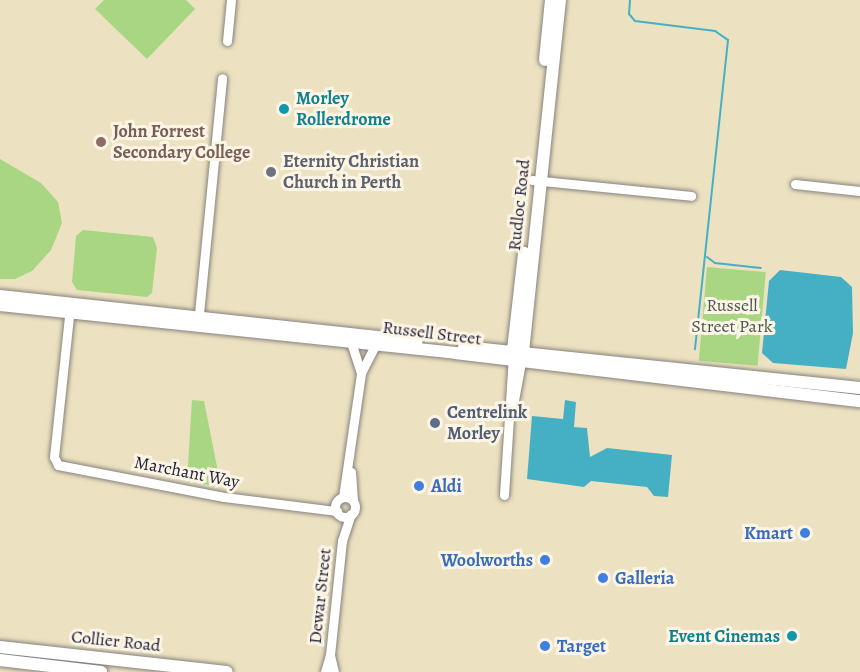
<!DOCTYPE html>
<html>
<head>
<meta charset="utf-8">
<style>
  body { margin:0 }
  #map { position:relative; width:860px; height:672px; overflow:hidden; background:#ece2c1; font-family:Alegreya,serif }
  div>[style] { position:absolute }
  .green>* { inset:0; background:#a8d683; transform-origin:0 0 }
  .water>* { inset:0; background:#45b0c3 }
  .stream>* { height:2px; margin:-1px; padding:0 1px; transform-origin:1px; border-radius:1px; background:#45b0c3 }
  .roads { filter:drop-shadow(0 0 2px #87827e) drop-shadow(0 0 2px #87827e) }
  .minor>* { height:9px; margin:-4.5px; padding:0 4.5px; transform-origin:4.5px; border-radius:4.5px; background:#fff }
  .minor>.ring { margin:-4.5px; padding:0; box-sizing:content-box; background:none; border:9px solid #fff; border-radius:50% }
  .major>* { height:12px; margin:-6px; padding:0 6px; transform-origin:6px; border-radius:6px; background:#fff }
  .dots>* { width:16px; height:16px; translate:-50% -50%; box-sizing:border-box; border:3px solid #fcf5e5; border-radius:50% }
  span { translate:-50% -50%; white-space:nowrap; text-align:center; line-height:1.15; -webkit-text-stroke:6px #fcf5e5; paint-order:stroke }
  .culture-label { font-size:18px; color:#0d838f; font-weight:700 }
  .left { translate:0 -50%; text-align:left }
  .right { translate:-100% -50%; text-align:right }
  .education-label { font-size:18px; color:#785e54; font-weight:700 }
  .worship-label { font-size:18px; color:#5b616d; font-weight:700 }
  .street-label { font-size:18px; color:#22223b }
  .park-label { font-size:18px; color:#4a5851 }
  .service-label { font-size:18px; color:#4e5e75; font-weight:700 }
  .shop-label { font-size:18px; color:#366cbe; font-weight:700 }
</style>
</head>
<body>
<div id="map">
  <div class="green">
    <i style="clip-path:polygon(104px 0,186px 0,195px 9px,147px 59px,95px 9px)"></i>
    <i style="clip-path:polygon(0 159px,41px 183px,58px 202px,62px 223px,51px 250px,32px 271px,15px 279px,0 279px)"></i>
    <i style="clip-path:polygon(83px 230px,153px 237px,157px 248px,152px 293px,147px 297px,77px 290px,72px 282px,76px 236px)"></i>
    <i style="left:707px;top:267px;width:59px;height:94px;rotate:5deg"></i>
    <i style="clip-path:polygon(192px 400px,204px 401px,221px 487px,187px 481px)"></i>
  </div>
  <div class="water">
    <i style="clip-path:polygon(780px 270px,841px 277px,852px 287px,853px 333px,846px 369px,773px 363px,762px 353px,769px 281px)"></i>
    <i style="clip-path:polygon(565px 400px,576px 402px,574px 427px,587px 428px,590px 457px,607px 448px,672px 455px,668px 497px,654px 496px,647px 487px,591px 481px,584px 487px,527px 479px,532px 416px,563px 419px)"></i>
  </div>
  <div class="stream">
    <i style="left:630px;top:0;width:14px;rotate:94deg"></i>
    <i style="left:629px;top:14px;width:9px;rotate:49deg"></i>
    <i style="left:635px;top:21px;width:81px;rotate:7.1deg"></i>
    <i style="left:715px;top:31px;width:16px;rotate:35deg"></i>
    <i style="left:728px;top:40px;width:311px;rotate:96.1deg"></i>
    <i style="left:707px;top:257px;width:10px;rotate:37deg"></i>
    <i style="left:715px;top:263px;width:46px;rotate:6.2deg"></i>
  </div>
  <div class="roads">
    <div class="minor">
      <i style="left:227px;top:41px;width:41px;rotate:-84.4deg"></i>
      <i style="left:532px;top:180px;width:160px;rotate:5.7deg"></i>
      <i style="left:795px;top:184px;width:65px;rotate:6.1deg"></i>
      <i style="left:70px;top:307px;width:151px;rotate:96.1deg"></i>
      <i style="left:54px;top:457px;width:9px;rotate:63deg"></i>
      <i style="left:58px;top:465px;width:169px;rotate:10.9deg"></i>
      <i style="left:224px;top:497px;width:114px;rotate:7.1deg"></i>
      <i style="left:198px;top:324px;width:247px;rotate:-84.4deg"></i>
      <i style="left:362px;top:371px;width:29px;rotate:-63deg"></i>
      <i style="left:512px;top:411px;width:55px;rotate:-79.5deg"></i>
      <i style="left:351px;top:472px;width:28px;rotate:86deg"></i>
      <i style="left:504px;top:495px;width:141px;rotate:-86.3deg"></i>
      <i style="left:343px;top:497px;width:125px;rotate:-81.7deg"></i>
      <i style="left:361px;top:373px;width:33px;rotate:-108deg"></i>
      <i class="ring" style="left:335px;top:497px;width:11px;height:11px"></i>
      <i style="left:330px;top:655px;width:17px;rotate:77deg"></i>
      <i style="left:325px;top:672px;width:18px;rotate:-74deg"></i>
      <i style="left:330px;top:655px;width:115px;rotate:-84deg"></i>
      <i style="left:342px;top:541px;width:28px;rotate:-72deg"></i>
    </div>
    <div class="major">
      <i style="left:545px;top:60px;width:60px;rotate:-84.3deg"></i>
      <i style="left:0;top:296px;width:419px;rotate:6.2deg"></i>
      <i style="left:0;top:305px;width:458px;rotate:6deg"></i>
      <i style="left:455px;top:353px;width:408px;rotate:6.8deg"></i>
      <i style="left:464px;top:347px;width:398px;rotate:5.9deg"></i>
      <i style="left:513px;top:350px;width:98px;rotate:-83.5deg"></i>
      <i style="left:523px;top:352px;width:354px;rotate:-84deg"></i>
      <i style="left:0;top:647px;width:228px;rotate:6.3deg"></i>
      <i style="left:0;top:660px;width:102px;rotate:6.8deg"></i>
    </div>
  </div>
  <div class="dots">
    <i style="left:284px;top:109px;background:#0f9aa8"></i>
    <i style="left:101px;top:142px;background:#8d6e63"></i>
    <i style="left:271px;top:172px;background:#6b7280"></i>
    <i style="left:435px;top:423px;background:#5c6f8a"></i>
    <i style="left:419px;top:486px;background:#3f7fe0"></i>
    <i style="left:805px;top:533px;background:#3f7fe0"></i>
    <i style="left:545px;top:560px;background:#3f7fe0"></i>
    <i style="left:603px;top:578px;background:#3f7fe0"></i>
    <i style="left:792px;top:636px;background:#0f9aa8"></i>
    <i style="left:545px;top:646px;background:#3f7fe0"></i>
  </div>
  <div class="culture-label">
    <span class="left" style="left:296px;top:109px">Morley<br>Rollerdrome</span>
    <span class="right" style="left:780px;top:636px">Event Cinemas</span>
  </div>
  <div class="education-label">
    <span class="left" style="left:113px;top:142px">John Forrest<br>Secondary College</span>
  </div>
  <div class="worship-label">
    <span class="left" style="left:283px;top:172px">Eternity Christian<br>Church in Perth</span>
  </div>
  <div class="street-label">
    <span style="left:519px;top:205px;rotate:-84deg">Rudloc Road</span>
    <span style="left:432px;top:333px;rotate:7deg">Russell Street</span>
    <span style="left:187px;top:472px;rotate:11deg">Marchant Way</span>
    <span style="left:320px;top:596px;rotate:-84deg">Dewar Street</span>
    <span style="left:116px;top:641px;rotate:6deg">Collier Road</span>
  </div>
  <div class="park-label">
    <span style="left:732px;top:316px">Russell<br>Street Park</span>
  </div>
  <div class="service-label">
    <span class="left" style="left:447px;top:423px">Centrelink<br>Morley</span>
  </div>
  <div class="shop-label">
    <span class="left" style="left:431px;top:486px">Aldi</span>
    <span class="right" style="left:793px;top:533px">Kmart</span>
    <span class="right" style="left:533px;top:560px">Woolworths</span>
    <span class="left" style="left:615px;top:578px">Galleria</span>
    <span class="left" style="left:557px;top:646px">Target</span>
  </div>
</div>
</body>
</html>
